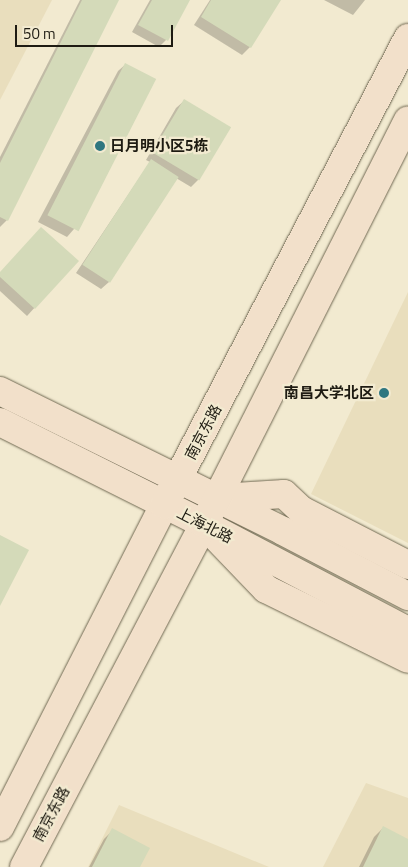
<!DOCTYPE html>
<html>
<head>
<meta charset="utf-8">
<style>
  body { margin:0 }
  #map { position:relative; width:408px; height:867px; overflow:hidden; background:#f2ead0; font-family:"Titillium Web","Noto Sans SC",sans-serif }
  div>[style] { position:absolute }
  .built>* { inset:0; background:#e9debd }
  .shadow>* { inset:0; background:#0003 }
  .building>* { inset:0; background:#d4dab9; transform-origin:0 0 }
  .roads { filter:drop-shadow(0 0 1px #706952) drop-shadow(0 0 1px #706952) }
  .secondary>* { height:28px; margin:-14px; padding:0 14px; transform-origin:14px; border-radius:14px; background:#f2e0ca }
  .dots>* { width:14px; height:14px; translate:-50% -50%; box-sizing:border-box; border:2px solid #f2ead0; border-radius:50% }
  span { translate:-50% -50%; white-space:nowrap; text-align:center; line-height:1.15; -webkit-text-stroke:4.5px #f2ead0; paint-order:stroke }
  .poi-label { font-size:15px; color:#1e1b12; font-weight:700 }
  .left { translate:0 -50%; text-align:left }
  .right { translate:-100% -50%; text-align:right }
  .street-label { font-size:15px; color:#1e1b12 }
  .scale { position:absolute; left:15px; top:25px; width:158px; height:22px; box-sizing:border-box; border:2px solid #1e1b12; border-top:0; padding-left:6px; font-size:15px; line-height:18px; white-space:nowrap; color:#1e1b12; -webkit-text-stroke:4px #f2ead0; paint-order:stroke }
</style>
</head>
<body>
<div id="map">
  <div class="built">
    <i style="clip-path:polygon(0 0,52px 0,0 100px)"></i>
    <i style="clip-path:polygon(408px 292px,408px 543px,311px 494px)"></i>
    <i style="clip-path:polygon(366px 783px,408px 798px,408px 867px,323px 867px)"></i>
    <i style="clip-path:polygon(119px 805px,269px 867px,88px 867px)"></i>
  </div>
  <div class="shadow">
    <i style="clip-path:polygon(80px 0,118px 0,7px 220px,0 227px,0 157px)"></i>
    <i style="clip-path:polygon(150px 0,188px 0,166px 40px,159px 47px,132px 32px)"></i>
    <i style="clip-path:polygon(210px 0,279px 0,250px 47px,242px 55px,194px 25px)"></i>
    <i style="clip-path:polygon(324px 0,365px 0,353px 15px)"></i>
    <i style="clip-path:polygon(126px 64px,74px 229px,67px 237px,38px 222px,118px 71px)"></i>
    <i style="clip-path:polygon(184px 101px,229px 128px,199px 179px,191px 187px,176px 178px,109px 282px,101px 289px,76px 273px,150px 162px,146px 160px,176px 108px)"></i>
    <i style="clip-path:polygon(77px 261px,27px 316px,0 291px,0 273px)"></i>
    <i style="clip-path:polygon(383px 828px,408px 840px,406px 867px,359px 867px,374px 837px)"></i>
    <i style="clip-path:polygon(113px 830px,138px 867px,89px 867px,104px 839px)"></i>
  </div>
  <div class="building">
    <i style="clip-path:polygon(82px 0,119px 0,8px 221px,0 217px,0 163px)"></i>
    <i style="clip-path:polygon(152px 0,190px 0,168px 41px,138px 25px)"></i>
    <i style="clip-path:polygon(211px 0,281px 0,251px 48px,201px 17px)"></i>
    <i style="left:125px;top:63px;width:35px;height:171px;rotate:27deg"></i>
    <i style="left:184px;top:99px;width:55px;height:62px;rotate:31deg"></i>
    <i style="left:151px;top:159px;width:33px;height:126px;rotate:33deg"></i>
    <i style="clip-path:polygon(41px 227px,79px 261px,35px 309px,0 277px,0 272px)"></i>
    <i style="clip-path:polygon(0 535px,29px 550px,0 606px)"></i>
    <i style="clip-path:polygon(383px 826px,408px 839px,408px 867px,363px 867px)"></i>
    <i style="clip-path:polygon(112px 828px,150px 848px,140px 867px,92px 867px)"></i>
  </div>
  <div class="roads">
    <div class="secondary">
      <i style="left:0;top:391px;width:316px;rotate:26.3deg"></i>
      <i style="left:283px;top:531px;width:141px;rotate:27.5deg"></i>
      <i style="left:0;top:422px;width:228px;rotate:26.6deg"></i>
      <i style="left:204px;top:524px;width:230px;rotate:27.7deg"></i>
      <i style="left:219px;top:498px;width:65px;rotate:-3.5deg"></i>
      <i style="left:284px;top:494px;width:23px;rotate:43deg"></i>
      <i style="left:301px;top:510px;width:120px;rotate:27.2deg"></i>
      <i style="left:218px;top:539px;width:69px;rotate:46.2deg"></i>
      <i style="left:266px;top:589px;width:158px;rotate:26.2deg"></i>
      <i style="left:0;top:827px;width:361px;rotate:-63deg"></i>
      <i style="left:164px;top:505px;width:527px;rotate:-62.41deg"></i>
      <i style="left:24px;top:867px;width:387px;rotate:-62.3deg"></i>
      <i style="left:204px;top:524px;width:452px;rotate:-63.2deg"></i>
    </div>
  </div>
  <div class="dots">
    <i style="left:100px;top:146px;background:#2f7780"></i>
    <i style="left:384px;top:393px;background:#2f7780"></i>
  </div>
  <div class="poi-label">
    <span class="left" style="left:110px;top:146px">日月明小区5栋</span>
    <span class="right" style="left:374px;top:393px">南昌大学北区</span>
  </div>
  <div class="street-label">
    <span style="left:203px;top:432px;rotate:-62deg">南京东路</span>
    <span style="left:205px;top:525px;rotate:27deg">上海北路</span>
    <span style="left:51px;top:814px;rotate:-62deg">南京东路</span>
  </div>
  <div class="scale">50 m</div>
</div>
</body>
</html>
